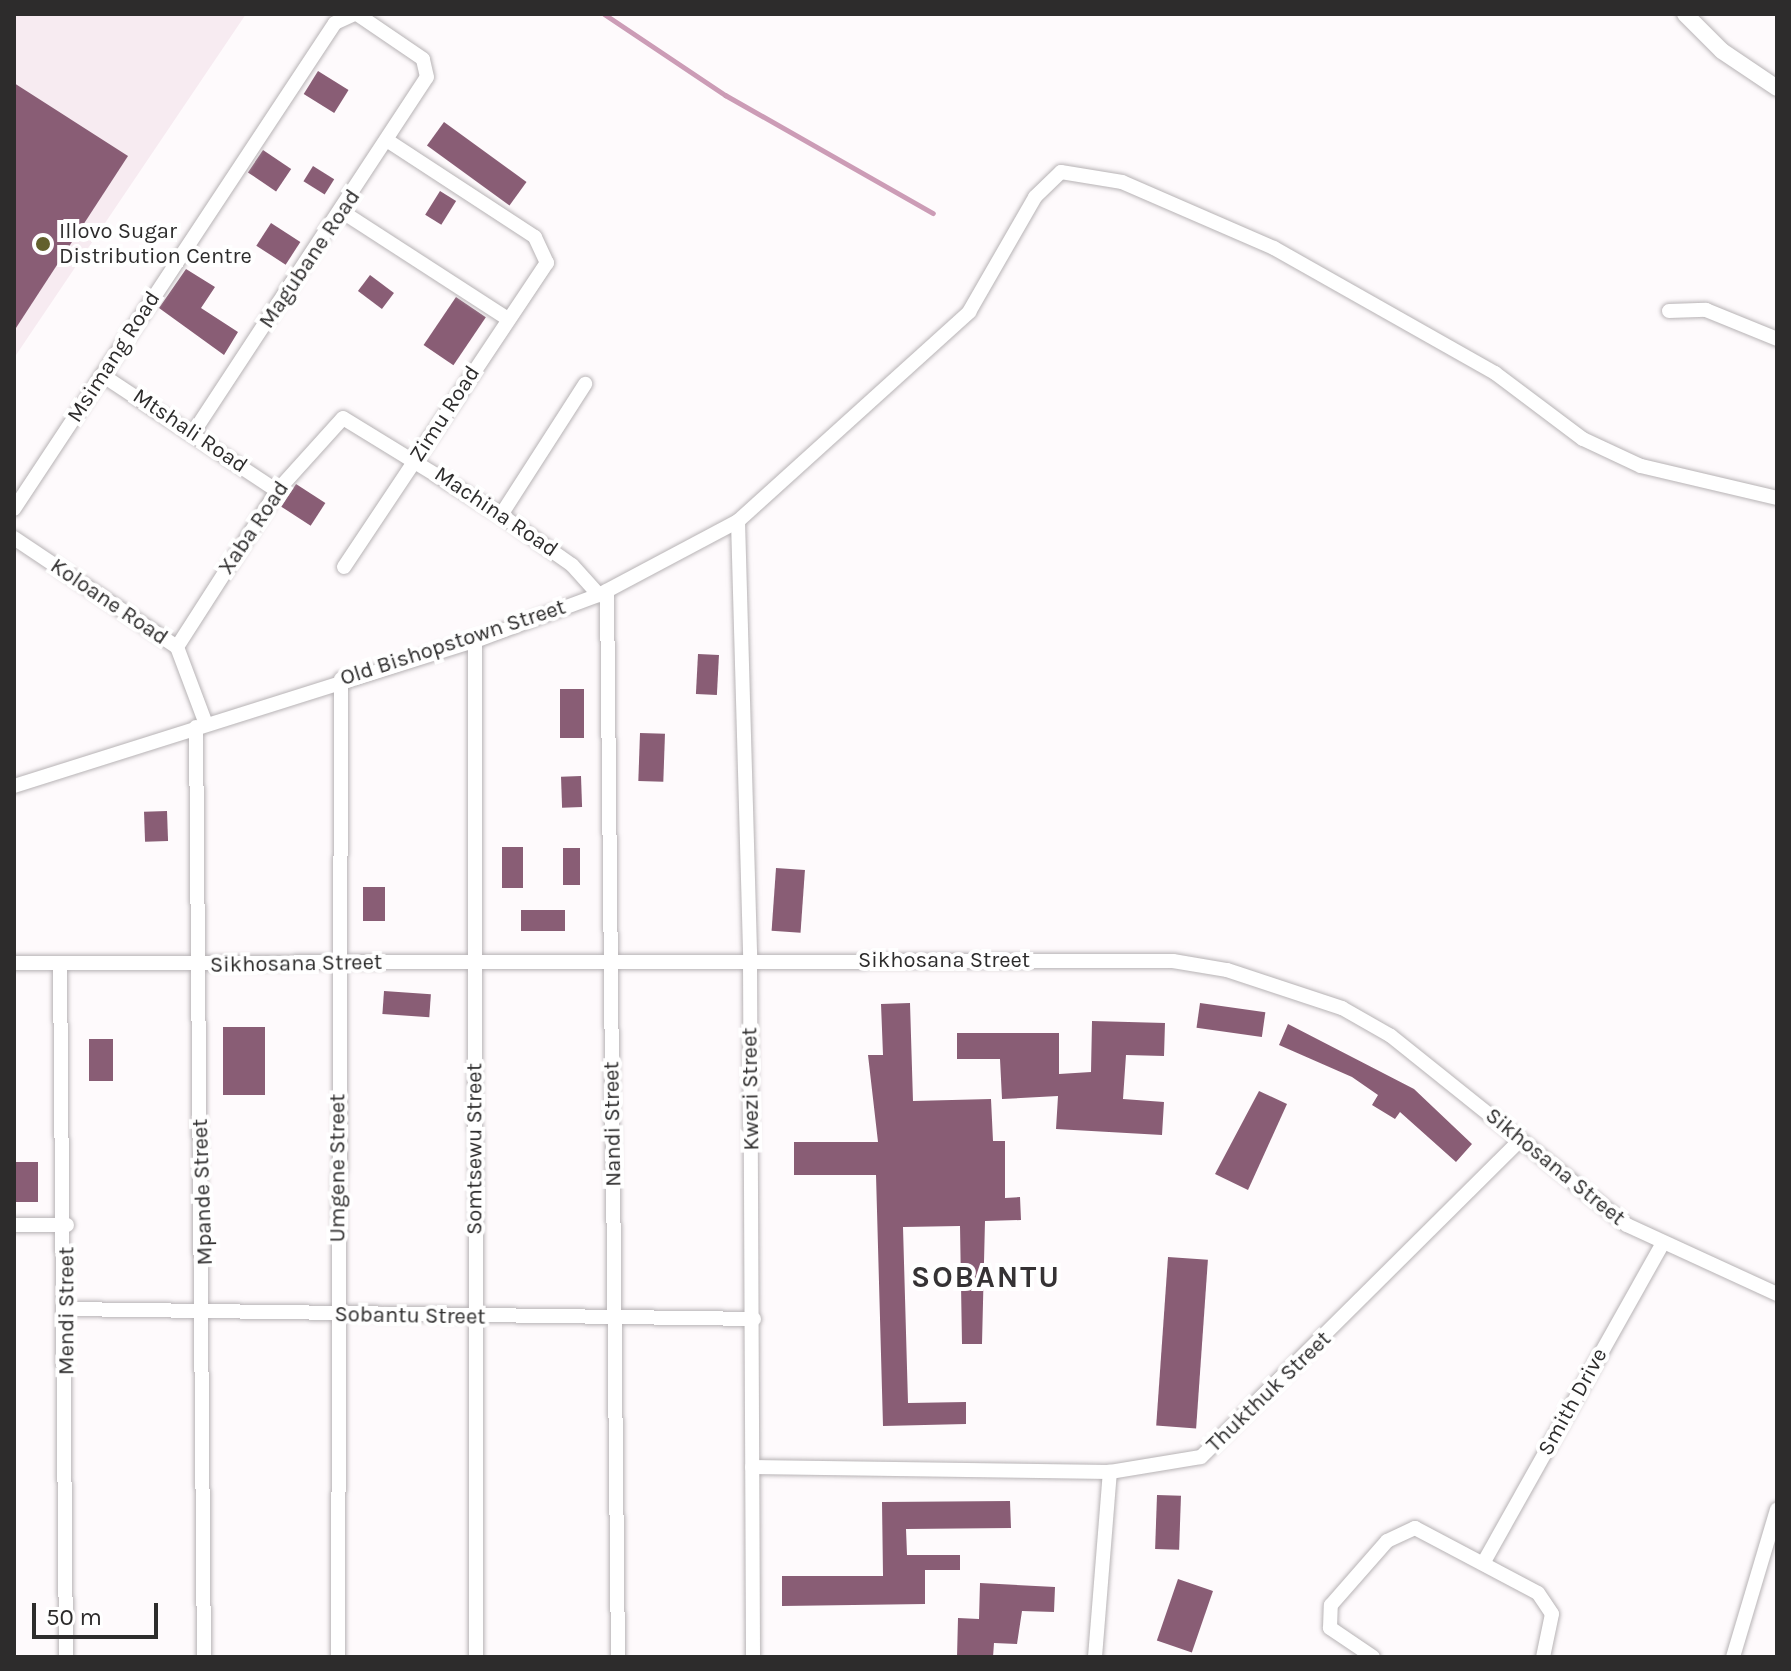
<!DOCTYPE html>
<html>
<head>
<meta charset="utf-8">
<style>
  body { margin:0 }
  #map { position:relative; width:1791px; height:1671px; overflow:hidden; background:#fefafc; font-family:Karla,sans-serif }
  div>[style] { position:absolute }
  .built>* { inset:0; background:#f7ebf1 }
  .stream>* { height:5px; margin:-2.5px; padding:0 2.5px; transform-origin:2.5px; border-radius:2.5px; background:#cc9cb6 }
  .building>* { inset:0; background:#895d75; transform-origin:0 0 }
  .roads { filter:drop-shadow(0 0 2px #b7b3b5) drop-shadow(0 0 2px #b7b3b5) }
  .minor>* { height:14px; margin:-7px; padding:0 7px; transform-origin:7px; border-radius:7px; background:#fff }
  .tertiary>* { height:16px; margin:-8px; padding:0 8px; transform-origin:8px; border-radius:8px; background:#fff }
  .dots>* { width:22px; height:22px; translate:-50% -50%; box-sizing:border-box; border:4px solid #fff; border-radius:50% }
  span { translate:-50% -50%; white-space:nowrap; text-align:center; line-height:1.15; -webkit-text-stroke:8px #fff; paint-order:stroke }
  .poi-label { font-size:22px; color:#2d2c2c }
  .left { translate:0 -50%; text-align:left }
  .street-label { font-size:22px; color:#2d2c2c }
  .district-label { font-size:30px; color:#353234; font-weight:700; letter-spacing:2px }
  .frame { position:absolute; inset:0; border:16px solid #2d2c2c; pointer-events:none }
  .scale { position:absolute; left:32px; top:1603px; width:126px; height:36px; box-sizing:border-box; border:4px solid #2d2c2c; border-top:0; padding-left:10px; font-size:24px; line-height:28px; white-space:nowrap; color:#2d2c2c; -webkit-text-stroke:6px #fff; paint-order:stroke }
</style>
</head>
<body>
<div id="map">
  <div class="built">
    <i style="clip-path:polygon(14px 14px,246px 14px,14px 358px)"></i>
  </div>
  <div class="stream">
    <i style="left:604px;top:14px;width:146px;rotate:33.8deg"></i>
    <i style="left:725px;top:95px;width:239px;rotate:29.6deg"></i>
  </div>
  <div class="building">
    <i style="left:318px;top:71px;width:36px;height:27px;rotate:32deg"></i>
    <i style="clip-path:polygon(14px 83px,128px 156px,14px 331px)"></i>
    <i style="left:444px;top:122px;width:102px;height:29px;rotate:36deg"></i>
    <i style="left:263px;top:150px;width:34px;height:27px;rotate:34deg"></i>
    <i style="left:313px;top:166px;width:25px;height:18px;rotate:32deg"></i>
    <i style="left:440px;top:191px;width:19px;height:28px;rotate:32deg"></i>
    <i style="left:271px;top:223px;width:35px;height:27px;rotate:33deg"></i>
    <i style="clip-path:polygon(186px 269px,215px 287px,201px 308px,238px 332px,224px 355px,159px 308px)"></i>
    <i style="left:370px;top:275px;width:30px;height:20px;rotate:37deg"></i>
    <i style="left:456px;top:297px;width:36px;height:58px;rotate:34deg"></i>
    <i style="left:296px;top:484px;width:35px;height:27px;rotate:33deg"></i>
    <i style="left:698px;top:654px;width:21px;height:40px;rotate:3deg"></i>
    <i style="left:560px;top:689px;width:24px;height:49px"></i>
    <i style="left:640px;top:733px;width:25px;height:48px;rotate:2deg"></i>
    <i style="left:581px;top:776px;width:31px;height:20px;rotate:88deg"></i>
    <i style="left:167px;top:811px;width:30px;height:23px;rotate:88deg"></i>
    <i style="left:502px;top:847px;width:21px;height:41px"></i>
    <i style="left:563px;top:848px;width:17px;height:37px"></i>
    <i style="left:776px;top:868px;width:29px;height:63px;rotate:4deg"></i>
    <i style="left:363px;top:887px;width:22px;height:34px"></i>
    <i style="left:521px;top:910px;width:44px;height:21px"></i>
    <i style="left:384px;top:991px;width:47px;height:23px;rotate:4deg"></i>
    <i style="clip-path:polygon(910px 1003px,913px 1101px,991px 1099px,993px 1141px,1005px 1141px,1005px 1198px,1020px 1197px,1021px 1220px,985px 1221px,982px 1344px,962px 1344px,960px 1226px,903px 1227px,908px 1403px,966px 1402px,966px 1424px,883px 1426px,876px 1175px,794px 1175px,794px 1142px,878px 1142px,868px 1055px,883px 1055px,881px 1004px)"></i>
    <i style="left:1200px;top:1003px;width:66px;height:25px;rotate:8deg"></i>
    <i style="clip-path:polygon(1092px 1021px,1165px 1023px,1164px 1056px,1126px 1055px,1123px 1099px,1164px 1102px,1162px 1135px,1056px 1129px,1058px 1096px,1002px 1099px,1000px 1059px,957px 1059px,957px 1033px,1059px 1033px,1059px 1074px,1091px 1072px)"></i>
    <i style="clip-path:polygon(1288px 1024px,1414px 1089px,1472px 1144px,1456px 1162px,1400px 1112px,1395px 1119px,1372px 1105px,1378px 1095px,1352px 1077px,1279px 1045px)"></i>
    <i style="left:223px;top:1027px;width:42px;height:68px"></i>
    <i style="left:89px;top:1039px;width:24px;height:42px"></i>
    <i style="clip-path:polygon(1259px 1091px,1287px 1104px,1248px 1190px,1215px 1174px)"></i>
    <i style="left:14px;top:1162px;width:24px;height:40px"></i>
    <i style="left:1168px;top:1257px;width:40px;height:169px;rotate:4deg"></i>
    <i style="left:1157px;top:1495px;width:24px;height:54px;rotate:2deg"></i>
    <i style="clip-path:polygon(1010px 1501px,1011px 1528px,906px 1529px,907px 1555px,960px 1555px,960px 1570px,925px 1570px,925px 1604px,782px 1606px,782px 1576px,883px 1576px,882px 1502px)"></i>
    <i style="left:1178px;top:1579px;width:37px;height:65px;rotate:19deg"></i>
    <i style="clip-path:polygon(980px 1583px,1055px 1587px,1054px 1612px,1022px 1611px,1017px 1644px,994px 1643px,993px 1657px,957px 1657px,958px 1618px,979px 1619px)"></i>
  </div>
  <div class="roads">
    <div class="minor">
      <i style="left:341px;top:211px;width:199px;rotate:32.9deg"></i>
      <i style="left:1669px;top:311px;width:37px;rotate:-2deg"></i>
      <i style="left:1706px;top:310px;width:77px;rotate:22.2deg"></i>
      <i style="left:102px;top:375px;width:210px;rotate:33.5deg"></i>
      <i style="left:195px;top:430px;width:422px;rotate:-56.7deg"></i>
      <i style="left:427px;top:77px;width:18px;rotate:-103deg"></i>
      <i style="left:423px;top:59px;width:80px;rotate:-145.7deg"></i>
      <i style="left:14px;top:509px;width:582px;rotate:-56.56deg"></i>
      <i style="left:335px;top:23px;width:21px;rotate:-25deg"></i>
      <i style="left:501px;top:515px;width:156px;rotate:-57.3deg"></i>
      <i style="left:738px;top:521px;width:440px;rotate:88.4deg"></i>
      <i style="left:750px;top:961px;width:696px;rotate:89.75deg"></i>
      <i style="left:14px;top:538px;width:196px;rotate:33.8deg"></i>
      <i style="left:177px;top:647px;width:82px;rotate:69.4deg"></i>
      <i style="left:344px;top:567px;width:366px;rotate:-56.3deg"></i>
      <i style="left:547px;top:263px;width:29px;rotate:-115deg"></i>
      <i style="left:535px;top:237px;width:173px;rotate:-146.8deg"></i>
      <i style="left:607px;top:591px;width:1066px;rotate:89.41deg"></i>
      <i style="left:475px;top:641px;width:1016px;rotate:89.94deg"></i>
      <i style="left:177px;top:647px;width:185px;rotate:-57.3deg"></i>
      <i style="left:277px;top:491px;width:98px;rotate:-47.9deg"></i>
      <i style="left:343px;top:418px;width:185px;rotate:31.5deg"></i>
      <i style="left:501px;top:515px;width:87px;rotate:35.2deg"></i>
      <i style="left:572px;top:565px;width:40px;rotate:48deg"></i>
      <i style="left:196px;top:727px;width:930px;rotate:89.51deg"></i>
      <i style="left:14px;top:786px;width:483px;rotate:-17.5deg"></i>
      <i style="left:475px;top:641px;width:132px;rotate:-20.4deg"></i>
      <i style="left:599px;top:595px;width:157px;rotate:-28deg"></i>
      <i style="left:738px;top:521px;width:312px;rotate:-42.1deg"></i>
      <i style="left:969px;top:312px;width:133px;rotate:-60.1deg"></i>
      <i style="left:1035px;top:197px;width:36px;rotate:-44deg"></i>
      <i style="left:1061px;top:172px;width:62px;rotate:9.3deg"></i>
      <i style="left:1122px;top:182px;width:166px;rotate:23.5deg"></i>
      <i style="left:1274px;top:248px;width:254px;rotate:29.5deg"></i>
      <i style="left:1495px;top:373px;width:110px;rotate:36.9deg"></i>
      <i style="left:1583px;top:439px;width:64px;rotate:25deg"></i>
      <i style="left:1641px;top:466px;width:140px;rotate:13.2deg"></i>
      <i style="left:14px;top:963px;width:1159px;rotate:-0.1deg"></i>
      <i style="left:1173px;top:961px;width:55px;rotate:9.5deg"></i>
      <i style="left:1227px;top:970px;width:121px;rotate:18.3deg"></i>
      <i style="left:1342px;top:1008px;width:56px;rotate:29.7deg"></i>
      <i style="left:1391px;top:1036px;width:302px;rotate:38.7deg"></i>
      <i style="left:1627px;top:1225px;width:165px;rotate:24.7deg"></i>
      <i style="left:60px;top:965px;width:692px;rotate:89.5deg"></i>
      <i style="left:14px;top:1225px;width:53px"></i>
      <i style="left:67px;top:1309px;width:687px;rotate:0.83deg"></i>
      <i style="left:752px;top:1467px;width:358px;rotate:0.8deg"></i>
      <i style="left:1110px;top:1472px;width:92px;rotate:-9.4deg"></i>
      <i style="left:1201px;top:1457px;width:447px;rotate:-44.8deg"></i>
      <i style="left:1485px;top:1560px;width:362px;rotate:-60.7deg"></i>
      <i style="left:338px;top:1657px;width:978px;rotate:-89.82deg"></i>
      <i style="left:1095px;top:1657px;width:186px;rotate:-85.4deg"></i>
      <i style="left:1373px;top:1657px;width:52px;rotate:-146deg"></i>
      <i style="left:1330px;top:1628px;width:23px;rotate:-88deg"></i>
      <i style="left:1331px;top:1605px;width:85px;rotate:-48.8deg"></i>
      <i style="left:1387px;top:1541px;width:31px;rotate:-25deg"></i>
      <i style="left:1415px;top:1528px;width:139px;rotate:27.9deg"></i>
      <i style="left:1538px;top:1593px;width:25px;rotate:56deg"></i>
      <i style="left:1552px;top:1614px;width:44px;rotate:101.8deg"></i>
      <i style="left:1733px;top:1657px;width:154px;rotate:-73.4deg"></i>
    </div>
    <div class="tertiary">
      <i style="left:1685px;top:14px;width:52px;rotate:45deg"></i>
      <i style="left:1722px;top:51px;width:66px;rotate:33.9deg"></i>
    </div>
  </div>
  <div class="dots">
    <i style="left:43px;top:244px;background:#63602d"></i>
  </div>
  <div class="poi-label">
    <span class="left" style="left:59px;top:244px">Illovo Sugar<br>Distribution Centre</span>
  </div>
  <div class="street-label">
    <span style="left:310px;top:259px;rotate:-56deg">Magubane Road</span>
    <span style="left:114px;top:357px;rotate:-57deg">Msimang Road</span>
    <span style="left:445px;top:414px;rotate:-57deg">Zimu Road</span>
    <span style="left:190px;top:431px;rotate:34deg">Mtshali Road</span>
    <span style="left:496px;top:512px;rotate:34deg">Machina Road</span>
    <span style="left:254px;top:528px;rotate:-56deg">Xaba Road</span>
    <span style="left:109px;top:602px;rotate:34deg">Koloane Road</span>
    <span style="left:453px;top:643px;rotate:-18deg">Old Bishopstown Street</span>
    <span style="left:944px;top:961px">Sikhosana Street</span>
    <span style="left:296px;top:964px;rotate:-1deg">Sikhosana Street</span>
    <span style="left:751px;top:1089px;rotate:-91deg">Kwezi Street</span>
    <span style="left:613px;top:1124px;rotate:-91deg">Nandi Street</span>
    <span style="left:475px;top:1149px;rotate:-90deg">Somtsewu Street</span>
    <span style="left:1555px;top:1167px;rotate:39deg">Sikhosana Street</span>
    <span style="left:338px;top:1168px;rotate:-90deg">Umgene Street</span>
    <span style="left:203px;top:1192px;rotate:-92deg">Mpande Street</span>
    <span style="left:67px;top:1311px;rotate:-90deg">Mendi Street</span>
    <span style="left:410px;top:1316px;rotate:1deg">Sobantu Street</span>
    <span style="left:1269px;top:1392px;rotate:-44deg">Thukthuk Street</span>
    <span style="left:1573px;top:1402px;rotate:-61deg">Smith Drive</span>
  </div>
  <div class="district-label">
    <span style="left:986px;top:1277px">SOBANTU</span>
  </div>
  <div class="frame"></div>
  <div class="scale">50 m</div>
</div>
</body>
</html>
